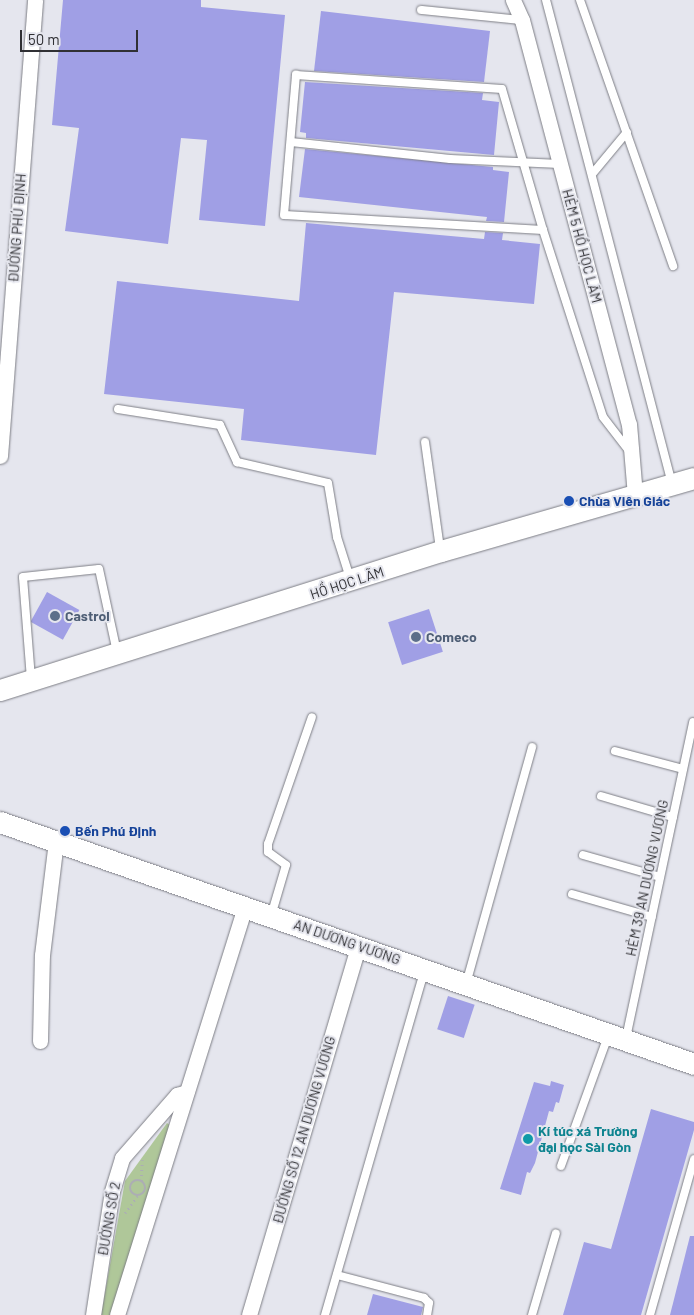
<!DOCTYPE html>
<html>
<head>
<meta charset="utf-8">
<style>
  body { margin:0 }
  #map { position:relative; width:694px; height:1315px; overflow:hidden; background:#e5e6ee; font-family:Barlow,sans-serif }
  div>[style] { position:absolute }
  .green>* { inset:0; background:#afc799 }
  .building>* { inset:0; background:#a09fe5; transform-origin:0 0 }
  .path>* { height:2.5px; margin-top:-1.25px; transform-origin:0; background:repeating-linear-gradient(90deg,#acadb4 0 1px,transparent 0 5px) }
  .path>.ring { margin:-1.25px; padding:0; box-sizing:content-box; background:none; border:2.5px solid #acadb4; border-radius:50% }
  .roads { filter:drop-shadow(0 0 1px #7d7e85) drop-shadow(0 0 1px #7d7e85) }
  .lane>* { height:8px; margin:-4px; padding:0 4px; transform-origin:4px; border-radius:4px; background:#fff }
  .street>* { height:15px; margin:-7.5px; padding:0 7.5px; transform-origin:7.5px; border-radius:7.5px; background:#fff }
  .secondary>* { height:21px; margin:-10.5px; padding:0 10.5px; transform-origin:10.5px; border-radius:10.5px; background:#fff }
  .dots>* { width:14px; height:14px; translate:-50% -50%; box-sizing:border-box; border:2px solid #e5e6ee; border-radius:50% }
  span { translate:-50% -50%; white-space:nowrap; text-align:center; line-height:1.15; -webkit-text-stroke:4px #e5e6ee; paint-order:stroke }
  .street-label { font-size:14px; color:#303034 }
  .transit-label { font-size:14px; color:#164399; font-weight:700 }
  .left { translate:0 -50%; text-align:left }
  .service-label { font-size:14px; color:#4e5e75; font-weight:700 }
  .culture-label { font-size:14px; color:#0d838f; font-weight:700 }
  .scale { position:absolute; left:20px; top:30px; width:118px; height:22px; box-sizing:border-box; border:2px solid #303034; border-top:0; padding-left:6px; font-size:15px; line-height:18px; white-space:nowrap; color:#303034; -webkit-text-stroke:4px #e5e6ee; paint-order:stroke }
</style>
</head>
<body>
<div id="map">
  <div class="green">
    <i style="clip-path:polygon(167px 1123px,170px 1125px,112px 1315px,101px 1315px,125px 1181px)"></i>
  </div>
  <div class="building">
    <i style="clip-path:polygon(63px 0,201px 0,201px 7px,285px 15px,265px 226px,199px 220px,207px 140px,181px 138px,168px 244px,65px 231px,79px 128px,52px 125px)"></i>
    <i style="clip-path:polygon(321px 11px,490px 31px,484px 82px,314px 71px)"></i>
    <i style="clip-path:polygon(305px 82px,483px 93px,482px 100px,499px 102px,494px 155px,306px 138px,306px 133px,300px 132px)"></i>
    <i style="clip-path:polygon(305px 149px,493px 167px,493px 170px,509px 172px,504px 222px,486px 221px,487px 217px,299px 197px)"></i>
    <i style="clip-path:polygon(306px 223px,484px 239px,485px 232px,503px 233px,502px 240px,540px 244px,534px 304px,394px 292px,376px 455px,241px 440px,244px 409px,104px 394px,117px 281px,299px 301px)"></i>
    <i style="left:47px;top:592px;width:37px;height:34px;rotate:29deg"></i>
    <i style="left:429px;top:609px;width:45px;height:43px;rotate:72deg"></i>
    <i style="left:448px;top:996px;width:28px;height:35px;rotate:18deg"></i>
    <i style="clip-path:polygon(551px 1081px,564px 1085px,559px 1103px,556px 1102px,553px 1112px,549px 1111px,535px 1163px,530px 1173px,527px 1172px,521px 1195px,500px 1189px,534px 1082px,550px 1086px)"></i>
    <i style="clip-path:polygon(651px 1109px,694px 1122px,694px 1130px,641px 1315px,563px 1315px,584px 1242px,611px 1249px)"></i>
    <i style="clip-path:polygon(690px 1236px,694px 1236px,694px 1315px,670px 1315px)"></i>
    <i style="clip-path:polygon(373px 1294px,423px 1307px,421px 1315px,367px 1315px)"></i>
  </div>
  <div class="path">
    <i class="ring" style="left:130px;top:1180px;width:13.5px;height:13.5px"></i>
    <i style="left:141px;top:1181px;width:21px;rotate:-87deg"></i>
    <i style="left:125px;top:1213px;width:21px;rotate:-55deg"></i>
  </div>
  <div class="roads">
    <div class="lane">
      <i style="left:546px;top:0;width:498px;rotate:75.4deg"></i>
      <i style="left:580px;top:0;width:282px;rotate:70.7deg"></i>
      <i style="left:421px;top:10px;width:101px;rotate:5.7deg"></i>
      <i style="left:296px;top:75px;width:206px;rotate:3.9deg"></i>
      <i style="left:502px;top:89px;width:147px;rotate:73.8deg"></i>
      <i style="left:543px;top:230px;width:259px;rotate:-176.7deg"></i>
      <i style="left:284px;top:215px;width:141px;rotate:-85.1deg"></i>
      <i style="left:291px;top:142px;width:160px;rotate:6.1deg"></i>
      <i style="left:450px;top:159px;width:110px;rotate:2.6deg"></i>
      <i style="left:593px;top:173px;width:53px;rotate:-50.3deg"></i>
      <i style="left:543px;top:230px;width:196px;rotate:72.2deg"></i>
      <i style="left:603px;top:417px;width:44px;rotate:52.4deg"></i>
      <i style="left:118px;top:409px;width:103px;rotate:8.9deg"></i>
      <i style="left:220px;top:425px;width:41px;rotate:65.3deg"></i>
      <i style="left:237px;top:462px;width:93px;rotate:13deg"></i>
      <i style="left:328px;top:483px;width:55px;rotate:80.5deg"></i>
      <i style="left:337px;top:537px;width:43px;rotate:72.4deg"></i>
      <i style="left:425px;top:442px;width:108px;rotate:82deg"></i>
      <i style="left:31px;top:679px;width:102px;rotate:-94.5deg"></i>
      <i style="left:23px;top:577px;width:76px;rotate:-6deg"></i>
      <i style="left:99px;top:569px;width:85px;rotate:77.8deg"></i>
      <i style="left:615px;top:751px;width:70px;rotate:14.8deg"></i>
      <i style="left:601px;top:796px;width:75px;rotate:16.3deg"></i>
      <i style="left:583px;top:855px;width:80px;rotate:15.9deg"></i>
      <i style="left:572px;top:894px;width:83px;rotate:16deg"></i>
      <i style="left:271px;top:916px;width:53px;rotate:-73.6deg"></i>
      <i style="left:286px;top:865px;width:22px;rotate:-144deg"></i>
      <i style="left:268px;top:852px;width:8px;rotate:-90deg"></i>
      <i style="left:268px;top:844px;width:134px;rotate:-70.9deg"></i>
      <i style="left:466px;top:984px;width:246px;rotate:-74.4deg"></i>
      <i style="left:626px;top:1038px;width:323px;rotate:-78deg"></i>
      <i style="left:561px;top:1166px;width:138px;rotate:-70.1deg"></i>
      <i style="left:337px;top:1275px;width:90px;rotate:14.8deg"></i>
      <i style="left:424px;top:1298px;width:7px;rotate:45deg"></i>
      <i style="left:429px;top:1303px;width:12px;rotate:99deg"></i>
      <i style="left:325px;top:1315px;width:358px;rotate:-73.9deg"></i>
      <i style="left:532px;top:1315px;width:85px;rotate:-73.7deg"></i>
      <i style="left:650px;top:1315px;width:162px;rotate:-74.2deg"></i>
    </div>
    <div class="street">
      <i style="left:513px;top:0;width:22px;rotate:66deg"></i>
      <i style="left:522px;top:20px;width:418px;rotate:75.2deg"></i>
      <i style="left:629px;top:424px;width:72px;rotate:85.2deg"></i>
      <i style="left:0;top:456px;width:457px;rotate:-85.6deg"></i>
      <i style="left:40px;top:1041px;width:86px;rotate:-88.7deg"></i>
      <i style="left:42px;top:955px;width:115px;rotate:-83deg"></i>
      <i style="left:93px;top:1315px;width:125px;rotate:-81.3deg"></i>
      <i style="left:112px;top:1191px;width:34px;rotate:-73deg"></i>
      <i style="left:122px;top:1158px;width:84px;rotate:-48.9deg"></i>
      <i style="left:177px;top:1095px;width:10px;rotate:-17deg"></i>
      <i style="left:117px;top:1315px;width:429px;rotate:-72.6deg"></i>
      <i style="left:249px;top:1315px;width:385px;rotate:-73.5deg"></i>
    </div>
    <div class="secondary">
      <i style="left:0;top:690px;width:462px;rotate:-17.5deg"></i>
      <i style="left:441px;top:551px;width:263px;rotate:-16.1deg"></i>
      <i style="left:0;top:822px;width:735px;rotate:19.22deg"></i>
    </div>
  </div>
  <div class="dots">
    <i style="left:569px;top:501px;background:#1a4fb4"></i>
    <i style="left:55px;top:616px;background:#5c6f8a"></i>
    <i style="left:416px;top:637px;background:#5c6f8a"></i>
    <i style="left:65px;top:831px;background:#1a4fb4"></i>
    <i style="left:528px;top:1139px;background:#0f9aa8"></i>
  </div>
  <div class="street-label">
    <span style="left:17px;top:228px;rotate:-86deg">ĐƯỜNG PHÚ ĐỊNH</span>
    <span style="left:582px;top:246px;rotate:75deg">HẺM 5 HỒ HỌC LÃM</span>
    <span style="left:347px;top:583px;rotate:-18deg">HỒ HỌC LÃM</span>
    <span style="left:647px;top:878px;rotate:-78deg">HẺM 39 AN DƯƠNG VƯƠNG</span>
    <span style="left:347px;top:942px;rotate:19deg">AN DƯƠNG VƯƠNG</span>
    <span style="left:304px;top:1130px;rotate:-74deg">ĐƯỜNG SỐ 12 AN DƯƠNG VƯƠNG</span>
    <span style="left:109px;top:1219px;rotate:-80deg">ĐƯỜNG SỐ 2</span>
  </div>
  <div class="transit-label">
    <span class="left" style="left:579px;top:501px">Chùa Viên Giác</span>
    <span class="left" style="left:75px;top:831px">Bến Phú Định</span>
  </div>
  <div class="service-label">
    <span class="left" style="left:65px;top:616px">Castrol</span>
    <span class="left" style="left:426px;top:637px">Comeco</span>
  </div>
  <div class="culture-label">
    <span class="left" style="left:538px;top:1139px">Kí túc xá Trường<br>đại học Sài Gòn</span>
  </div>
  <div class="scale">50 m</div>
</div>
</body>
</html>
